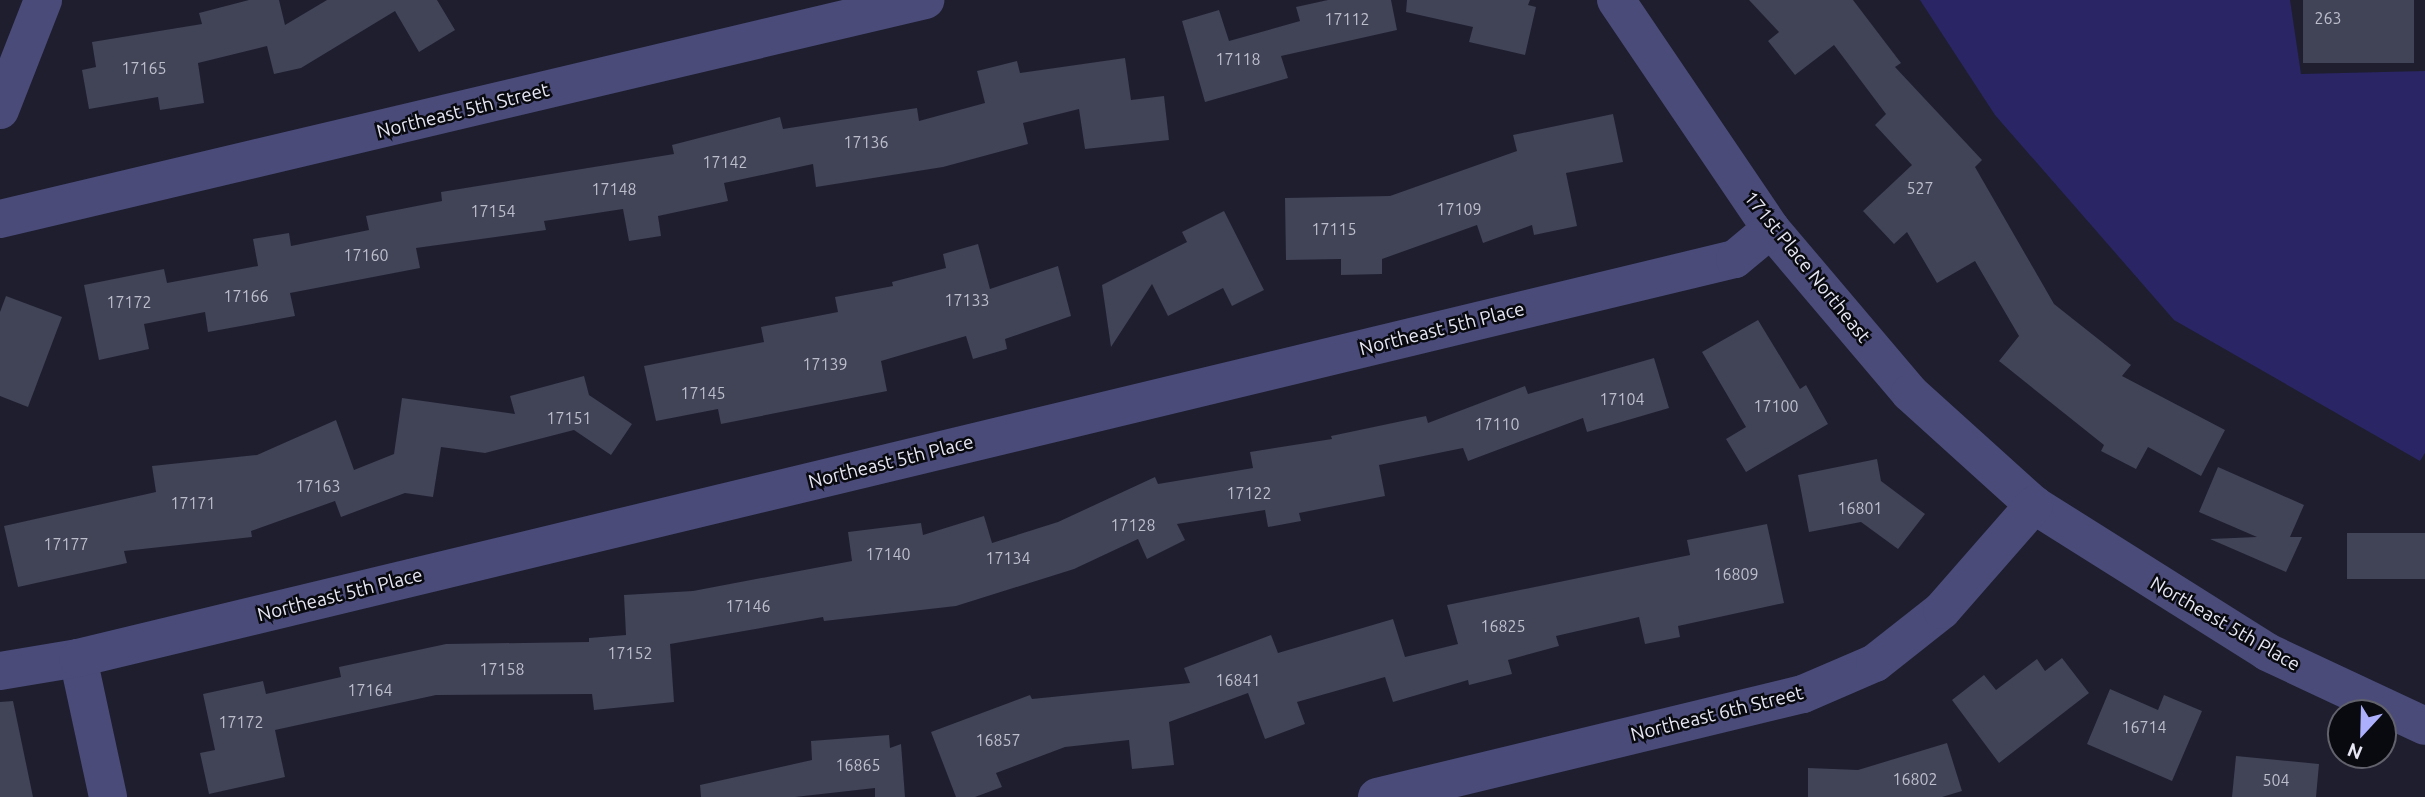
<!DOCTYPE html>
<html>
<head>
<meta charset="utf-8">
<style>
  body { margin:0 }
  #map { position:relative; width:2425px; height:797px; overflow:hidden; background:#1e1e2f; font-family:Ubuntu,sans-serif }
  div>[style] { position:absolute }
  .green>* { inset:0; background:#2a2564 }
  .building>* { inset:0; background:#414356; transform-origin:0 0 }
  .minor>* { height:38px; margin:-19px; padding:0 19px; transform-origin:19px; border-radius:19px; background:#4a4b79 }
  span { translate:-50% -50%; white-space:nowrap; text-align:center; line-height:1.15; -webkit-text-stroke:5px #090910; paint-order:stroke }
  .number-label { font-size:16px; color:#bdbecc }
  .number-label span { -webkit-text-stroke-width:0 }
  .street-label { font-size:19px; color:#e6e7f3 }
  .north { position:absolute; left:2327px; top:699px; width:70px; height:70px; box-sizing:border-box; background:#090910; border:2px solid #61626b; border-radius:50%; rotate:202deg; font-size:19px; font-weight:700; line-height:28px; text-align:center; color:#e6e7f3 }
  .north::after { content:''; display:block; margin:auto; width:24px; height:32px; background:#acaffb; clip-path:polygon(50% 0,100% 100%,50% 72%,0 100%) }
</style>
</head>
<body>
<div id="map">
  <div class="green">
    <i style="clip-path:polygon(1920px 0,2290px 0,2301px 74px,2425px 71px,2425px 453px,2420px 461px,2174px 320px,1995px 115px)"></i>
  </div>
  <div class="building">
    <i style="clip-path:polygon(249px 0,279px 0,285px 25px,327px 0,437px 0,455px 30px,419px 52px,395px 11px,301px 68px,274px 74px,267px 46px,198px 63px,204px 103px,160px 110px,158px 97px,89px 109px,82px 70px,96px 67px,92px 42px,202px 24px,199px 13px)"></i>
    <i style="clip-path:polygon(1328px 0,1391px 0,1397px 30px,1281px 56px,1288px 78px,1205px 102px,1182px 21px,1219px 10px,1229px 41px,1300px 21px,1296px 7px)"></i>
    <i style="clip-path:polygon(1407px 0,1530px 0,1528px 5px,1536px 7px,1525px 55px,1469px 42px,1473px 27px,1406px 12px)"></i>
    <i style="clip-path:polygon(1749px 0,1853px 0,1901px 63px,1895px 67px,1982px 160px,1975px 167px,2054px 304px,2131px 365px,2122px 376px,2225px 430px,2201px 476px,2148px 447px,2136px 469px,2101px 451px,2104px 445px,1999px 361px,2019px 336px,1975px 261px,1937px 283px,1907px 232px,1894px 244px,1863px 211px,1912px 165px,1875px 125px,1886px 114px,1834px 45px,1795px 75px,1768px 41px,1779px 32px)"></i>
    <i style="left:2303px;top:0;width:111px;height:63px"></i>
    <i style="clip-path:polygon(1125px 58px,1131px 100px,1164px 96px,1169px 140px,1085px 149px,1079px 109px,1023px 123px,1028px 144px,943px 167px,816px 187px,813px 164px,724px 183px,728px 201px,658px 216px,661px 236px,629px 241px,623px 209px,544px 221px,546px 230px,416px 248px,420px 268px,290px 293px,295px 316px,208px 332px,205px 312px,144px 324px,149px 349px,99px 360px,84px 285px,164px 269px,167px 283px,258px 266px,253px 239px,289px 233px,291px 246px,369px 230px,366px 216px,442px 201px,441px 192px,674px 154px,672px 145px,780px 117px,783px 129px,917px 108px,919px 121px,985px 103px,977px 71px,1017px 61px,1020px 73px)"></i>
    <i style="clip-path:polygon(1613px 114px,1623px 162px,1566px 173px,1577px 226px,1534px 235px,1532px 225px,1483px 243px,1477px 225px,1382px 259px,1382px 274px,1341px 275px,1341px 259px,1286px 260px,1285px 198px,1390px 196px,1517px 151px,1513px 135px)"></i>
    <i style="clip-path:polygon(1224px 211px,1264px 290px,1232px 306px,1223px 288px,1168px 316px,1152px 284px,1111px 347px,1102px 285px,1187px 242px,1182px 232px)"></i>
    <i style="clip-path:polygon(978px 244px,990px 289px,1058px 266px,1071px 316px,1005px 339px,1007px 349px,973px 359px,966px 336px,881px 361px,887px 391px,721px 424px,718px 409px,656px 421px,644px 366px,764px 342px,761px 327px,838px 312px,835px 297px,893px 286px,892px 282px,946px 268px,943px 254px)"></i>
    <i style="clip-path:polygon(6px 296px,62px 317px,28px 407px,0 396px,0 312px)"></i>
    <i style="clip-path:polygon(1758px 320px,1800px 389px,1806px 385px,1828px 424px,1746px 472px,1726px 439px,1746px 427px,1702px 352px)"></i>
    <i style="clip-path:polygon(1654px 358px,1669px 408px,1587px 432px,1583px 418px,1468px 461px,1463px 448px,1379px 465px,1385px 496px,1299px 513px,1301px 521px,1268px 527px,1265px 510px,1177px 524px,1185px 540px,1147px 559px,1138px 539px,1074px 569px,956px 606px,824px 621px,823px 617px,670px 644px,674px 702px,594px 710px,592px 694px,436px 695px,275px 730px,285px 777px,209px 794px,200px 753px,215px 750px,203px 694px,263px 681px,266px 694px,341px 677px,339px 667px,446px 644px,589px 642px,589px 638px,626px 635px,624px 595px,693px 591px,852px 561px,848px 532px,921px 523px,923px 535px,984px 516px,992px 543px,1058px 522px,1155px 477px,1158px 484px,1253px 468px,1250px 452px,1332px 439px,1331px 436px,1426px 416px,1428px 423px,1525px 386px,1528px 394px)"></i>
    <i style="clip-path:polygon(584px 376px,589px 395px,632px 424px,611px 455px,574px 430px,485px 453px,441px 447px,433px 497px,405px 493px,341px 517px,335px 501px,251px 531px,252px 537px,124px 551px,127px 563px,18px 587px,4px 526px,156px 492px,152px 466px,257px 455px,336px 420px,354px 470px,394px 454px,402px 398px,515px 414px,510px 396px)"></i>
    <i style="clip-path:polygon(1877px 459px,1881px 481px,1925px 514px,1898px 549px,1861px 522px,1809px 532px,1798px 475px)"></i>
    <i style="clip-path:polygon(2218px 467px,2304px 505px,2290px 537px,2302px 537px,2286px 572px,2210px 539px,2257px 537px,2199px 512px)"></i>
    <i style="clip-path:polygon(1767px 524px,1784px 603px,1678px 626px,1680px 637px,1645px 644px,1639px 617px,1556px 636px,1559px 646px,1508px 660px,1512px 674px,1469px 685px,1468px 680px,1393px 702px,1385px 677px,1297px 702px,1305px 724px,1265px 739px,1248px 693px,1169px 722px,1174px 765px,1132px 769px,1129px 740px,1065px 747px,996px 773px,1002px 787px,975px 797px,956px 797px,931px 732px,1030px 695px,1032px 699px,1190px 683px,1184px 668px,1271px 635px,1278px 653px,1393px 619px,1405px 657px,1458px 644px,1447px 605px,1690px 555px,1687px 540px)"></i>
    <i style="left:2425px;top:533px;width:46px;height:78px;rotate:90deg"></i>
    <i style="clip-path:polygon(2062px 658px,2089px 693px,1999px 763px,1952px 700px,1984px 675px,1996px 690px,2037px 659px,2045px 671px)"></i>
    <i style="clip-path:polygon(2110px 689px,2158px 710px,2164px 695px,2202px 711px,2172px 781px,2087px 744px)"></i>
    <i style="clip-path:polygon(13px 701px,33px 797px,0 797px,0 702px)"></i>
    <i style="clip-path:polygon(889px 735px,890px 748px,901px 744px,905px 797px,875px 797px,875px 788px,795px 797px,701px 797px,700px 785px,812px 760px,811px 741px)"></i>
    <i style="clip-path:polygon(1947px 743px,1962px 791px,1942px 797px,1808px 797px,1808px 768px,1858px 770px)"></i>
    <i style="clip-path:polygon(2236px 756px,2319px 764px,2316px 797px,2232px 797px)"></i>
  </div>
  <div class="minor">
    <i style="left:1616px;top:0;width:277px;rotate:55.9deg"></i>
    <i style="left:1771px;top:229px;width:215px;rotate:49.7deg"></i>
    <i style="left:1910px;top:393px;width:167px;rotate:42.1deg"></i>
    <i style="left:2034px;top:505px;width:275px;rotate:32.2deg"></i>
    <i style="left:2267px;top:652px;width:174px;rotate:25.1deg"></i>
    <i style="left:0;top:110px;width:118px;rotate:-68.6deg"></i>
    <i style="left:0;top:219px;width:951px;rotate:-13.32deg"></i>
    <i style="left:78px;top:658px;width:142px;rotate:77.8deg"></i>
    <i style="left:0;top:671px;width:79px;rotate:-9.5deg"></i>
    <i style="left:78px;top:658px;width:1704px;rotate:-13.54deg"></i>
    <i style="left:1735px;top:259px;width:47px;rotate:-39.8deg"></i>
    <i style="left:1377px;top:797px;width:438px;rotate:-13.6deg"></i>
    <i style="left:1803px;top:694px;width:78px;rotate:-23.3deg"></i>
    <i style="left:1875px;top:663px;width:85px;rotate:-38.3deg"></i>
    <i style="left:1942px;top:610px;width:140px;rotate:-48.8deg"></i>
  </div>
  <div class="number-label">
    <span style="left:2328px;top:18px">263</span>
    <span style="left:1347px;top:19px">17112</span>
    <span style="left:1238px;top:59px">17118</span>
    <span style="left:144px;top:68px">17165</span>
    <span style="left:866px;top:142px">17136</span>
    <span style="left:725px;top:162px">17142</span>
    <span style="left:1920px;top:188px">527</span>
    <span style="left:614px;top:189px">17148</span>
    <span style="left:1459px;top:209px">17109</span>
    <span style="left:493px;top:211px">17154</span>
    <span style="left:1334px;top:229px">17115</span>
    <span style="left:366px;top:255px">17160</span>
    <span style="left:246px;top:296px">17166</span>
    <span style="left:967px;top:300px">17133</span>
    <span style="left:129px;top:302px">17172</span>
    <span style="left:825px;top:364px">17139</span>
    <span style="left:703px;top:393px">17145</span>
    <span style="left:1622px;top:399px">17104</span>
    <span style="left:1776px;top:406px">17100</span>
    <span style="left:569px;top:418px">17151</span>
    <span style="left:1497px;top:424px">17110</span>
    <span style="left:318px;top:486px">17163</span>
    <span style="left:1249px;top:493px">17122</span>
    <span style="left:193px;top:503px">17171</span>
    <span style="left:1860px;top:508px">16801</span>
    <span style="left:1133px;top:525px">17128</span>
    <span style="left:66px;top:544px">17177</span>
    <span style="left:888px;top:554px">17140</span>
    <span style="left:1008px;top:558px">17134</span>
    <span style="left:1736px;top:574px">16809</span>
    <span style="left:748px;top:606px">17146</span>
    <span style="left:1503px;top:626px">16825</span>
    <span style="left:630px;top:653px">17152</span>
    <span style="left:502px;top:669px">17158</span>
    <span style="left:1238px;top:680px">16841</span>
    <span style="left:370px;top:690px">17164</span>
    <span style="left:241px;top:722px">17172</span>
    <span style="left:2144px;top:727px">16714</span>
    <span style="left:998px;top:740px">16857</span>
    <span style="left:858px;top:765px">16865</span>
    <span style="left:1915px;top:779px">16802</span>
    <span style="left:2276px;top:780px">504</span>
  </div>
  <div class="street-label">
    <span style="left:463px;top:111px;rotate:-14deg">Northeast 5th Street</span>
    <span style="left:1807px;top:267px;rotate:51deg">171st Place Northeast</span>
    <span style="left:1442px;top:329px;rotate:-14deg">Northeast 5th Place</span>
    <span style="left:891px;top:462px;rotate:-14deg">Northeast 5th Place</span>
    <span style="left:340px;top:595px;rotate:-14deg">Northeast 5th Place</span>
    <span style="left:2225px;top:624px;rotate:30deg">Northeast 5th Place</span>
    <span style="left:1717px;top:714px;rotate:-14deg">Northeast 6th Street</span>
  </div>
  <div class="north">N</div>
</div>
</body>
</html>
